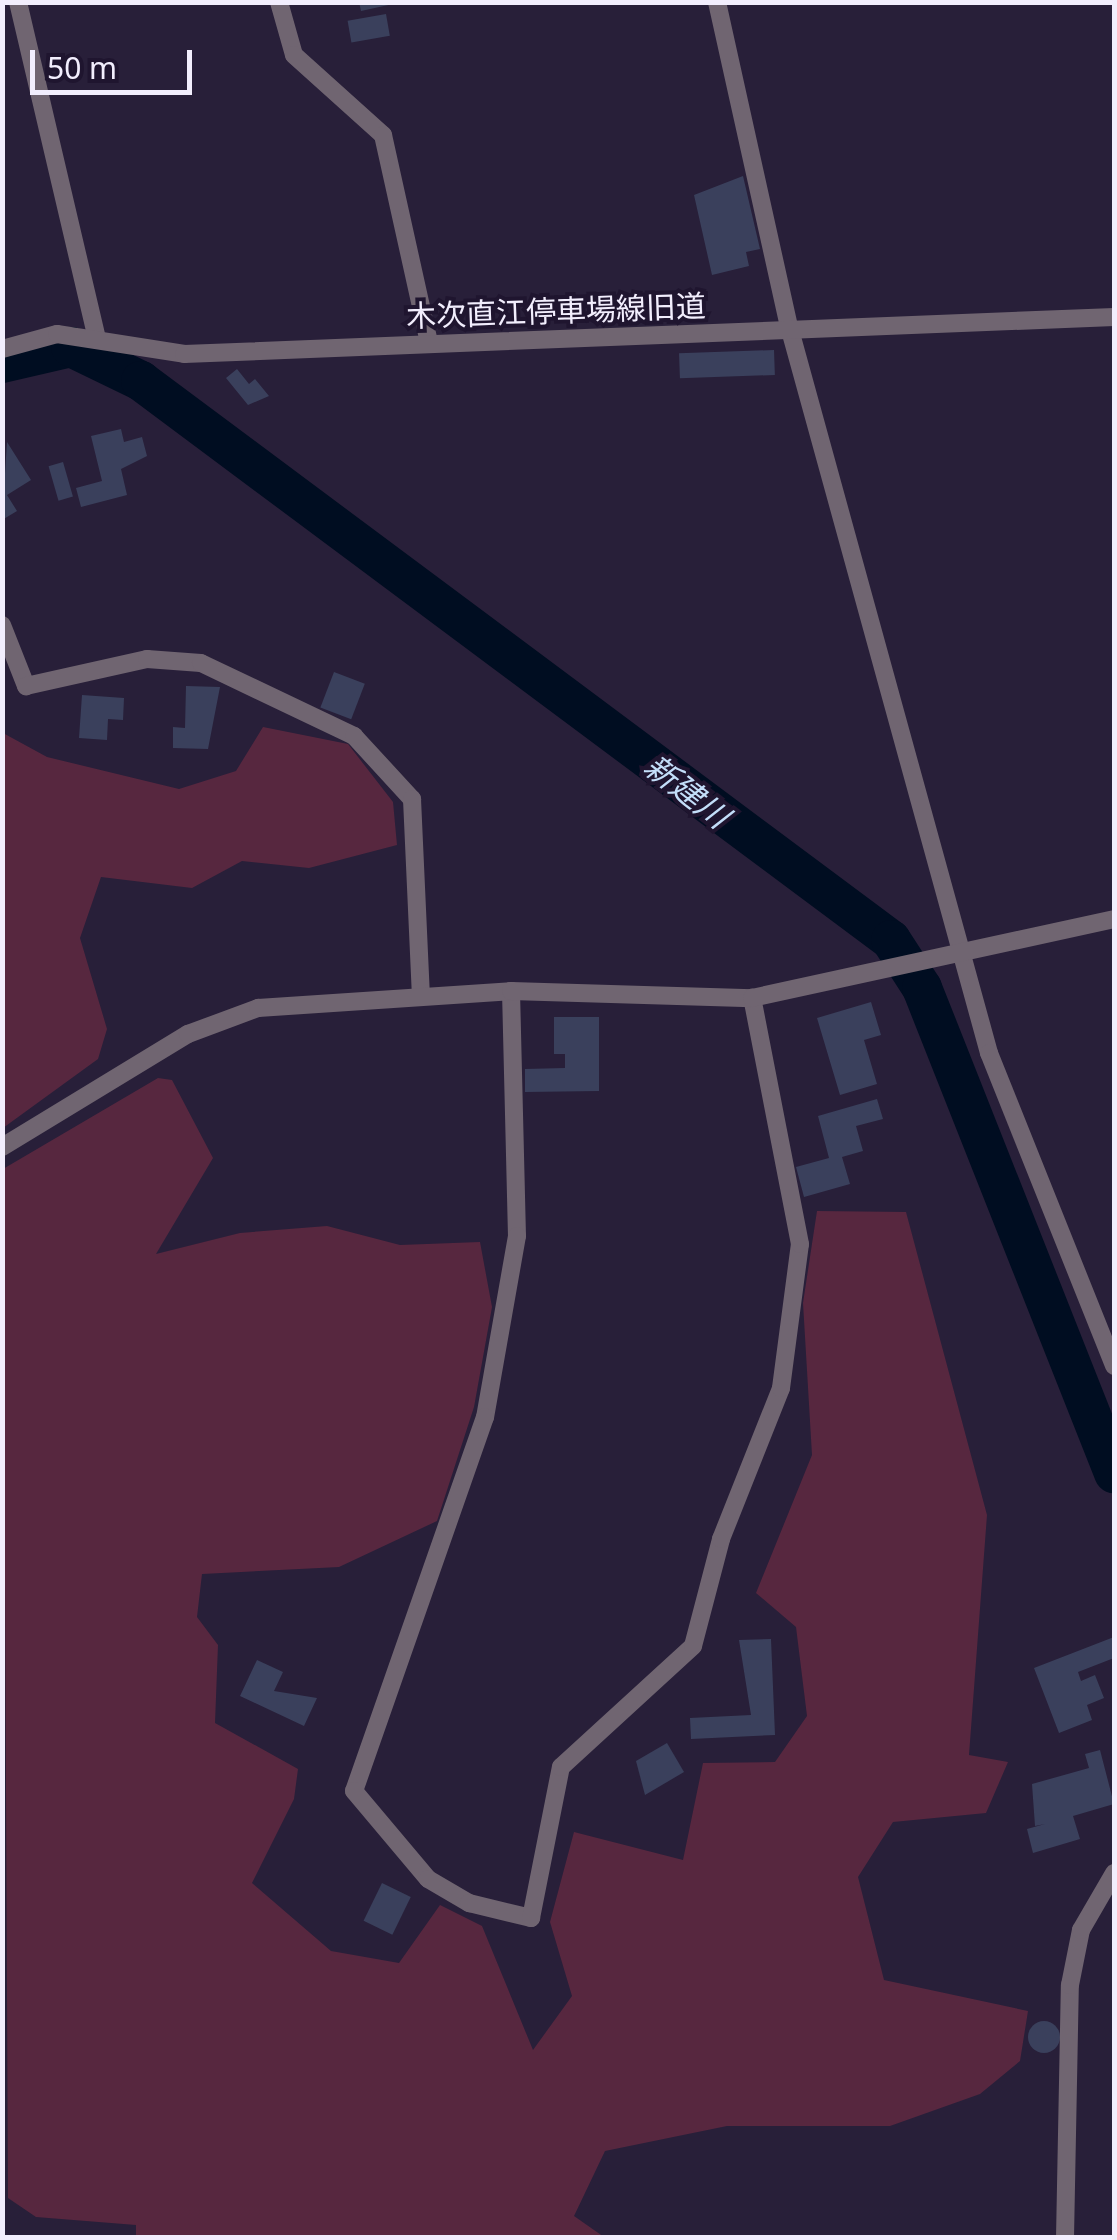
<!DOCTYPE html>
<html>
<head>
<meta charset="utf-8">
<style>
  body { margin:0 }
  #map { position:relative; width:1117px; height:2240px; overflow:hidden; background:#281f39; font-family:"Noto Sans","Noto Sans JP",sans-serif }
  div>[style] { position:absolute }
  .green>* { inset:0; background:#57273f }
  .river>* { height:40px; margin:-20px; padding:0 20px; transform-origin:20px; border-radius:20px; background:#000d21 }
  .building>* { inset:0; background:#3a405c; transform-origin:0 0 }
  .round { border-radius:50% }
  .minor>* { height:18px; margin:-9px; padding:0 9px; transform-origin:9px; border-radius:9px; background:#706571 }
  span { translate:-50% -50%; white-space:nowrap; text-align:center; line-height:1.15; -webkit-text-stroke:8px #1f152f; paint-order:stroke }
  .street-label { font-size:30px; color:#f2eefd }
  .water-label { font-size:32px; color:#c3def9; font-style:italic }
  .frame { position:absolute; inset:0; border:5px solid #f2eefd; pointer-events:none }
  .scale { position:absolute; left:30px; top:50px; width:162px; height:45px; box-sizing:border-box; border:5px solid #f2eefd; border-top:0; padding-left:12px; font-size:30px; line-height:35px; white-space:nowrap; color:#f2eefd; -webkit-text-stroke:8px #1f152f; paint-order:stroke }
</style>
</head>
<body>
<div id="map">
  <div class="green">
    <i style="clip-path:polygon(263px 727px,348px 744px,393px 802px,397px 845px,309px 868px,242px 861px,192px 888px,101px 877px,80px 938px,107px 1029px,98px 1059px,3px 1128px,3px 733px,47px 757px,179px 789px,236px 771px)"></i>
    <i style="clip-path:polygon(158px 1078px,172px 1080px,213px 1158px,156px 1254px,240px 1233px,327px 1226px,400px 1245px,480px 1242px,492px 1307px,474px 1407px,437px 1521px,339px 1567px,202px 1574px,197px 1617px,218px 1645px,215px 1723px,298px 1769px,294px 1799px,252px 1883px,331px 1951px,399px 1963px,440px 1905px,482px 1926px,533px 2050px,572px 1996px,550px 1922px,574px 1832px,683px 1860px,703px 1763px,775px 1762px,807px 1716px,796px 1627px,756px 1593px,812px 1455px,803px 1303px,817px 1211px,906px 1212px,987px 1515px,969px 1755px,1008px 1762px,986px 1813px,893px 1822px,858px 1877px,884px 1980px,1028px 2011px,1020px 2061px,980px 2094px,890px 2126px,727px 2126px,605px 2151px,574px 2216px,604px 2237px,136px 2237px,136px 2225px,36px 2217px,8px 2198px,3px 1169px)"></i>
  </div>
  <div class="river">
    <i style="left:2px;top:363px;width:71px;rotate:-13.1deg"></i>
    <i style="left:71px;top:347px;width:78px;rotate:25.9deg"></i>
    <i style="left:141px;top:381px;width:935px;rotate:36.7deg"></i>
    <i style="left:891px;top:940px;width:57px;rotate:57.1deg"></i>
    <i style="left:922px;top:988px;width:522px;rotate:68.4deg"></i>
  </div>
  <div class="building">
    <i style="clip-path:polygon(359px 2px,393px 2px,393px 4px,361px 11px)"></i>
    <i style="left:386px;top:14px;width:22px;height:39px;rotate:80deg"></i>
    <i style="clip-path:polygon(743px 176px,760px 249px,746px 252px,749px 266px,712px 275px,694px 195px)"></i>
    <i style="left:774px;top:350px;width:25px;height:95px;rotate:88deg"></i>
    <i style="clip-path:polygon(237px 369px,249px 384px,255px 379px,269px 396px,248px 405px,226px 378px)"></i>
    <i style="clip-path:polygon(121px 429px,124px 442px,142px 437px,147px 456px,121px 469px,127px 495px,81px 507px,76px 488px,102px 481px,91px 436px)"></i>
    <i style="clip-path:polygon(7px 442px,31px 480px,7px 495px,17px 511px,2px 520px)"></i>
    <i style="left:63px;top:462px;width:36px;height:15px;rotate:74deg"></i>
    <i style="left:334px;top:672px;width:33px;height:38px;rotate:21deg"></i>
    <i style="clip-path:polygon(186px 686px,220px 687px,208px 749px,173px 748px,173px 727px,185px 728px)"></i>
    <i style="clip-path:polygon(82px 695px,124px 698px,123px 720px,108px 719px,107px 740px,79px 738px)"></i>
    <i style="clip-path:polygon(871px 1002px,881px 1035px,864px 1040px,877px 1084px,840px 1095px,817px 1018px)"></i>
    <i style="clip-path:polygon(554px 1017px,599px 1017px,599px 1091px,525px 1092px,525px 1069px,565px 1068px,565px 1054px,554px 1054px)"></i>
    <i style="clip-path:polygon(877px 1099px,883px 1119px,856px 1126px,863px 1151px,842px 1157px,850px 1184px,804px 1197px,796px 1167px,829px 1158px,818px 1116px)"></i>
    <i style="clip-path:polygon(1114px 1637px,1114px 1658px,1078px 1672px,1081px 1681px,1095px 1675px,1104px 1698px,1087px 1705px,1092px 1720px,1059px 1733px,1034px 1668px)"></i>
    <i style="clip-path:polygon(771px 1639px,775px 1735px,691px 1739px,690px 1718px,751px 1715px,739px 1640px)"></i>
    <i style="clip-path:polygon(257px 1660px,283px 1672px,274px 1691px,317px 1698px,304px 1726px,240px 1696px)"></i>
    <i style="clip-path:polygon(667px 1743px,684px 1772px,645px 1795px,636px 1761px)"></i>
    <i style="clip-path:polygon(1100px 1750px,1114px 1804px,1073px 1816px,1080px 1839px,1033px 1853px,1027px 1829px,1045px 1824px,1035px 1826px,1032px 1784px,1089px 1768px,1085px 1754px)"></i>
    <i style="left:382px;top:1883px;width:32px;height:42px;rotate:26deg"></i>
    <i class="round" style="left:1028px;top:2021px;width:32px;height:32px"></i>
  </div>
  <div class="minor">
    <i style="left:18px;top:2px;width:346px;rotate:76.8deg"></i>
    <i style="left:279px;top:2px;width:55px;rotate:74.2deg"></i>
    <i style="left:294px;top:55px;width:120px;rotate:42deg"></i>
    <i style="left:383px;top:135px;width:213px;rotate:77.5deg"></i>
    <i style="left:717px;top:2px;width:336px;rotate:77.5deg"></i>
    <i style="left:790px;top:330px;width:750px;rotate:74.61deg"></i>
    <i style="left:989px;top:1053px;width:337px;rotate:68.2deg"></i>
    <i style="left:2px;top:349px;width:57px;rotate:-15.3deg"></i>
    <i style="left:57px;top:334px;width:129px;rotate:8.9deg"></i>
    <i style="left:184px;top:354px;width:931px;rotate:-2.28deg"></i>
    <i style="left:2px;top:625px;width:66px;rotate:68.5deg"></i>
    <i style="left:26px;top:686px;width:124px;rotate:-12.6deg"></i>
    <i style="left:147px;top:659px;width:54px;rotate:4.2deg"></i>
    <i style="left:201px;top:663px;width:170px;rotate:25.5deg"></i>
    <i style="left:354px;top:736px;width:86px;rotate:47.4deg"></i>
    <i style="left:412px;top:799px;width:198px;rotate:87.4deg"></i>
    <i style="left:511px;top:991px;width:245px;rotate:88.6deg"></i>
    <i style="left:517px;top:1236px;width:184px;rotate:100deg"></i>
    <i style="left:485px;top:1417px;width:396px;rotate:109.3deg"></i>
    <i style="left:354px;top:1791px;width:115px;rotate:49.9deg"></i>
    <i style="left:428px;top:1879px;width:48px;rotate:30.3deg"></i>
    <i style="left:469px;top:1903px;width:64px;rotate:13.6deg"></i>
    <i style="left:531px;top:1918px;width:154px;rotate:-78.8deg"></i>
    <i style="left:561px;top:1767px;width:179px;rotate:-42.5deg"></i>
    <i style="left:693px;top:1646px;width:111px;rotate:-75.3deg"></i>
    <i style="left:721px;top:1539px;width:162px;rotate:-68.3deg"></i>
    <i style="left:781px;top:1388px;width:145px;rotate:-82.5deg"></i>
    <i style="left:800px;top:1244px;width:251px;rotate:-101deg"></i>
    <i style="left:2px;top:1147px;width:218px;rotate:-31.3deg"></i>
    <i style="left:188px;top:1034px;width:75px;rotate:-20.4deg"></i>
    <i style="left:258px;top:1008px;width:254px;rotate:-3.8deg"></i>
    <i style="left:511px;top:991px;width:241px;rotate:1.7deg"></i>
    <i style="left:752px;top:998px;width:371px;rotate:-12.3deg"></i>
    <i style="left:1065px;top:2238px;width:253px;rotate:-88.9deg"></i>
    <i style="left:1070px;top:1985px;width:56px;rotate:-78.7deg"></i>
    <i style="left:1081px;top:1930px;width:66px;rotate:-59.9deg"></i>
  </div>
  <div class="street-label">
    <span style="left:556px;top:311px;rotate:-2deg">木次直江停車場線旧道</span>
  </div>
  <div class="water-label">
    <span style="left:687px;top:791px;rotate:38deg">新建川</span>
  </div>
  <div class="frame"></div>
  <div class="scale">50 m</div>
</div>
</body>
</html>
